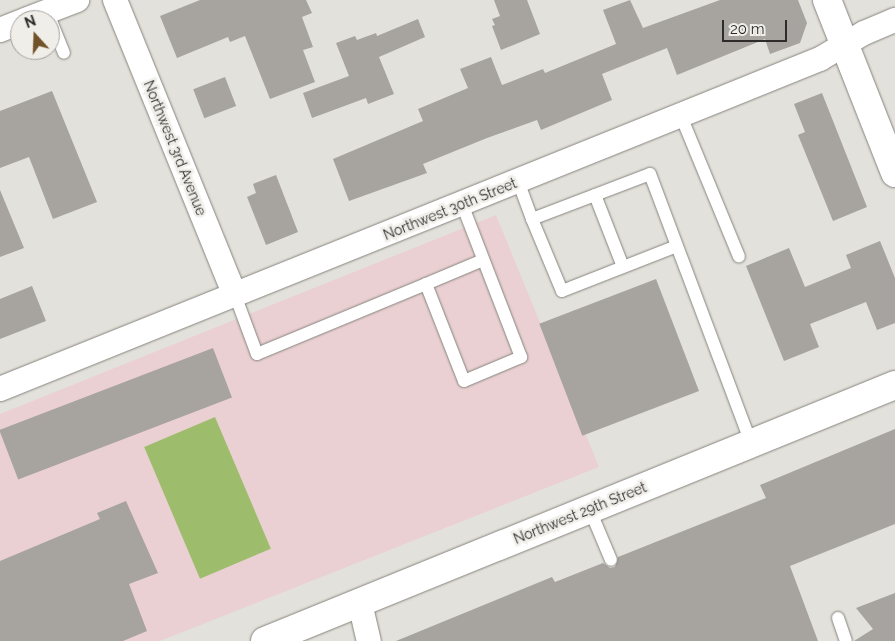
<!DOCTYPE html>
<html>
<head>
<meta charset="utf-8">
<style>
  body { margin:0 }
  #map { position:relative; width:895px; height:641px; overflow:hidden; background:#e3e1db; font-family:Raleway,sans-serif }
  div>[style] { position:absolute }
  .education>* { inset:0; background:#ead0d2 }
  .green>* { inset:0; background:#9ebd6c; transform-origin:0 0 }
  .building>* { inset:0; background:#a7a39f; transform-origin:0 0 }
  .roads { filter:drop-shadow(0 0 1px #86847f) drop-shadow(0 0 1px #86847f) }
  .service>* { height:12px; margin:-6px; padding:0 6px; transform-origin:6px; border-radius:6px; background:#fff }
  .minor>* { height:24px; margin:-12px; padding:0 12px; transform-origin:12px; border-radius:12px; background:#fff }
  .tertiary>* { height:28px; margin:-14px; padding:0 14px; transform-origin:14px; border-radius:14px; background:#fff }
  span { translate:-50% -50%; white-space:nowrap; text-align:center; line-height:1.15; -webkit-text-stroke:5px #f0eee9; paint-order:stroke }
  .street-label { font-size:14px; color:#2d2c2a }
  .north { position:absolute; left:10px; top:10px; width:50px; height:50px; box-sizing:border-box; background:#f0eee9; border:1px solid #a2a09d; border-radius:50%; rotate:340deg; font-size:14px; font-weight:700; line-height:20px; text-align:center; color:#2d2c2a }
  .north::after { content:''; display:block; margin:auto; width:18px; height:22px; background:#725228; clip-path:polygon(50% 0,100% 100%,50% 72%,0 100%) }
  .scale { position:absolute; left:722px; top:20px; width:65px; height:22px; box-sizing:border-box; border:2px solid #2d2c2a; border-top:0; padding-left:6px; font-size:15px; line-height:18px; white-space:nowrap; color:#2d2c2a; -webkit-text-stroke:4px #f0eee9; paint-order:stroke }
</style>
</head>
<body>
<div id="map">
  <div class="education">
    <i style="clip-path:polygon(496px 215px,599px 467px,160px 641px,0 641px,0 414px)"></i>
  </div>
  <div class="green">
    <i style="left:215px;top:417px;width:143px;height:77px;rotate:67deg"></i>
  </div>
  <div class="building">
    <i style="clip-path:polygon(200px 0,306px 0,312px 13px,302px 17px,313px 47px,303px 50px,315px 82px,270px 99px,245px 36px,230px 42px,228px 37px,177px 58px,160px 16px)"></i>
    <i style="clip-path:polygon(494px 0,527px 0,540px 34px,501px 50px,492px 26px,495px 25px,492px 19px,500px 16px)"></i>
    <i style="clip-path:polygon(630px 0,643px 28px,720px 0,798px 0,807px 23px,800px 43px,770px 54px,765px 39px,677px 75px,667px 48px,602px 74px,612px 100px,541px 130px,537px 120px,487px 138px,423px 164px,427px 173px,349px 201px,333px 159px,423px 121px,418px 109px,468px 88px,460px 69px,491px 57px,502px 85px,543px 69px,545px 73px,616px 44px,603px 10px)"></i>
    <i style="clip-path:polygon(418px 19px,425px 37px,379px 57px,394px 94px,368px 104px,366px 98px,312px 118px,303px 93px,349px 76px,336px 43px,355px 36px,357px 40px,376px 33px,377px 36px)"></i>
    <i style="left:225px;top:77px;width:31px;height:34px;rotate:69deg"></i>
    <i style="clip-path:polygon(52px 91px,97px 202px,53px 219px,29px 157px,0 168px,0 111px)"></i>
    <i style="clip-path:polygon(822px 93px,867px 207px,833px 221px,798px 135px,805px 132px,794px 104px)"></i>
    <i style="clip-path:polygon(276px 175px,298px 232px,266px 245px,247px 197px,256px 193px,253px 184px)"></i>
    <i style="clip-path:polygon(0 190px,24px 248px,0 257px)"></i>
    <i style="clip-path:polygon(880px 241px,895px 278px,895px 323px,877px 330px,866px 302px,810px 324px,819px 347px,784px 361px,746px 266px,789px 248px,805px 287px,851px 268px,846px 255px)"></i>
    <i style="left:656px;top:279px;width:120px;height:125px;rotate:69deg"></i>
    <i style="clip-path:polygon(32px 286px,46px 321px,0 339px,0 299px)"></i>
    <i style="left:213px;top:348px;width:53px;height:229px;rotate:69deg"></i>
    <i style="clip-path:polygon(895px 429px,895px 524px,790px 566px,818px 641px,396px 641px,552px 577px,555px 582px,603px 563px,610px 568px,615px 567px,618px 557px,766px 498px,760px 485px)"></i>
    <i style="clip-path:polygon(126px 501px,158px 573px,129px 584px,147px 631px,123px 641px,0 641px,0 561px,100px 519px,97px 513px)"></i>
    <i style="clip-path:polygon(895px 593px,895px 641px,854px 641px,873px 629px,856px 608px)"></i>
  </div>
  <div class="roads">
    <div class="service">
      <i style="left:47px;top:11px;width:45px;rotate:68deg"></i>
      <i style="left:681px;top:116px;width:152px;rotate:67.6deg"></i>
      <i style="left:518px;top:181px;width:40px;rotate:69.8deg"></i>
      <i style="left:532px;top:219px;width:126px;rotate:-20.9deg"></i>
      <i style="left:650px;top:174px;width:287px;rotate:69.4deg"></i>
      <i style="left:595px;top:195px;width:77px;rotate:68.7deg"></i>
      <i style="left:532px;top:219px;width:78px;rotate:67.4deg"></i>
      <i style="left:562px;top:291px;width:123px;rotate:-21.4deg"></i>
      <i style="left:426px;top:284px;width:62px;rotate:-22.8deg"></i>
      <i style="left:235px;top:295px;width:63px;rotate:69.6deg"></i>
      <i style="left:257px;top:354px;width:183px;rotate:-22.5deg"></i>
      <i style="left:426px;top:284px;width:104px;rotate:68.6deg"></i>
      <i style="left:464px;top:381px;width:62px;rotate:-22.8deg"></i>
      <i style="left:521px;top:357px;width:164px;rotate:-111.1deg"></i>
      <i style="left:590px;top:510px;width:54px;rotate:67.2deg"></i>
      <i style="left:838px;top:618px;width:24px;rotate:71deg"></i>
    </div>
    <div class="minor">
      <i style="left:115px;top:0;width:318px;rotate:67.9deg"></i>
      <i style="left:25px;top:20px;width:56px;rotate:-21deg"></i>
      <i style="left:0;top:30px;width:22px;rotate:-22deg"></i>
      <i style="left:0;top:389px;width:884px;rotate:-21.92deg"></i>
      <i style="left:820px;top:59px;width:51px;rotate:-30.6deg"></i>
      <i style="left:864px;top:33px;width:34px;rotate:-23deg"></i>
      <i style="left:360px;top:603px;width:39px;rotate:77deg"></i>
    </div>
    <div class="tertiary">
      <i style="left:827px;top:0;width:186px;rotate:68.5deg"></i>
      <i style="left:265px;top:641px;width:680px;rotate:-22.11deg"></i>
    </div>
  </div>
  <div class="street-label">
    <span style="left:175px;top:148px;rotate:68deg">Northwest 3rd Avenue</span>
    <span style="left:450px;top:209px;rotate:-22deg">Northwest 30th Street</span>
    <span style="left:580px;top:513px;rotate:-22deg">Northwest 29th Street</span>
  </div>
  <div class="north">N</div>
  <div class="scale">20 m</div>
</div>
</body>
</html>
